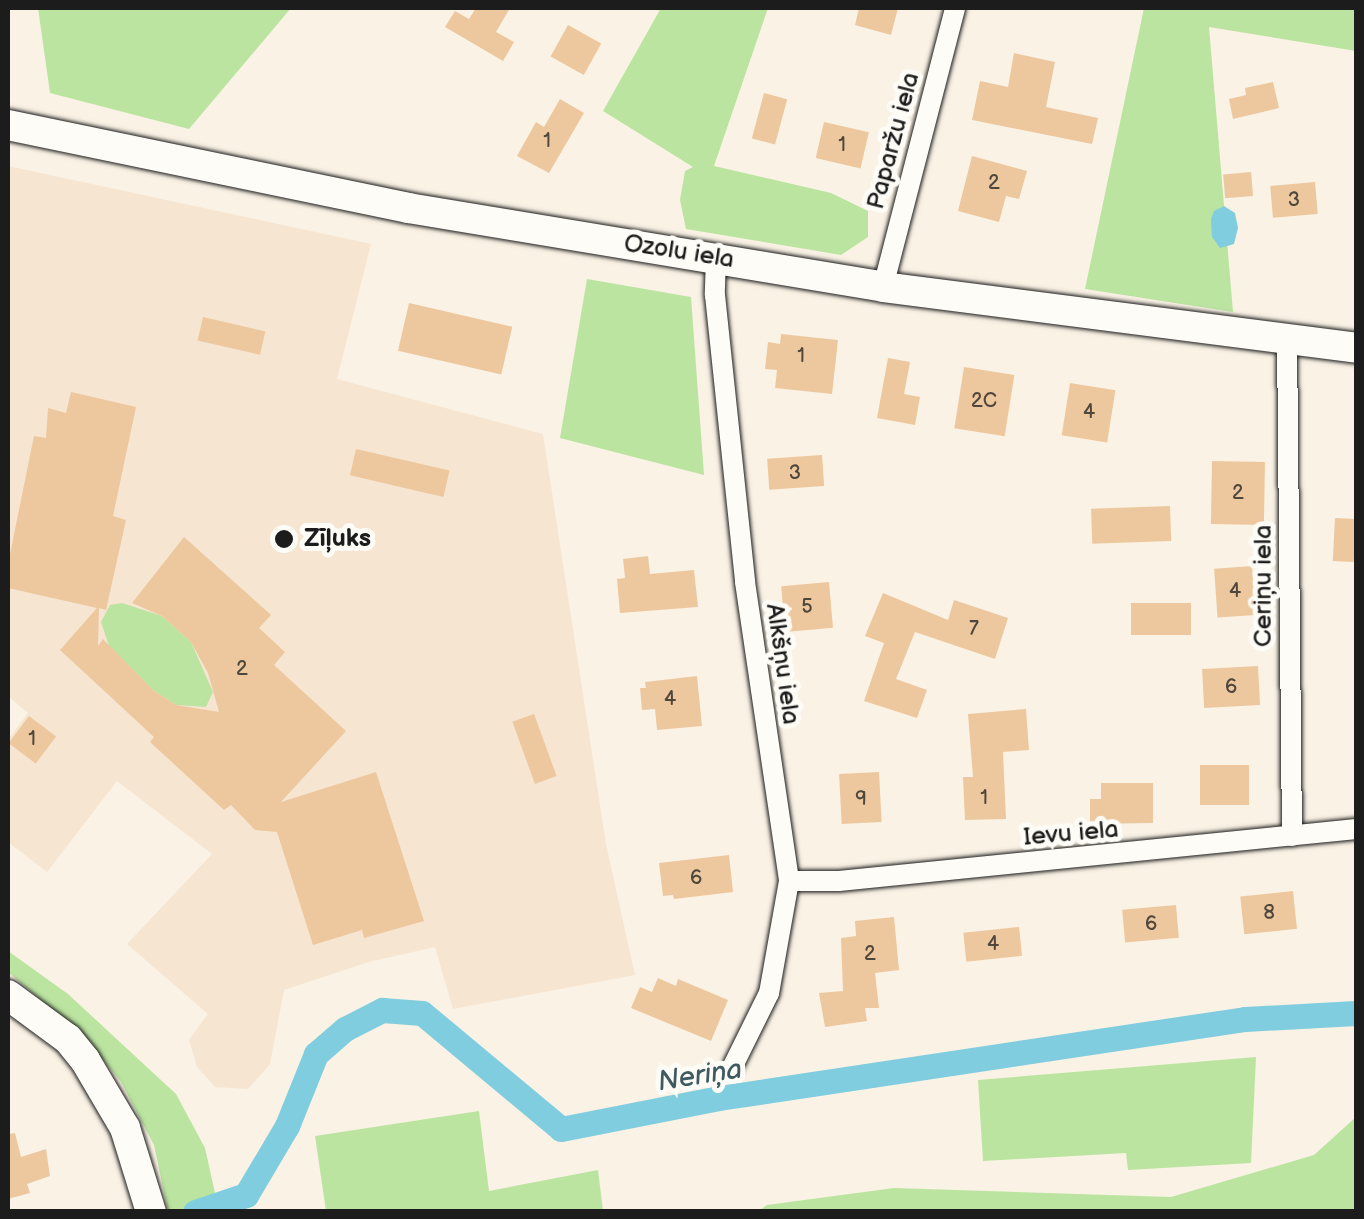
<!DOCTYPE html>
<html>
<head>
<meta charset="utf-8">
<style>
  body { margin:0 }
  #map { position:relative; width:1364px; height:1219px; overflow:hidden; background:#faf2e5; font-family:"Balsamiq Sans",sans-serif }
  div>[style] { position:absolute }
  .built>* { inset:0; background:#f6e5d0 }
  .green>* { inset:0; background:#bbe4a0 }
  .water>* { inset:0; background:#7fcdde }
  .canal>* { height:25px; margin:-12.5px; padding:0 12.5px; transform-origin:12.5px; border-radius:12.5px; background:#7fcdde }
  .building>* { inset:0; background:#edc89e; transform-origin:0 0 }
  .roads { filter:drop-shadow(0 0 2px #1c1c1c) drop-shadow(0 0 2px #1c1c1c) }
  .minor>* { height:20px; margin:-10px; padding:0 10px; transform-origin:10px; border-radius:10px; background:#fdfcf7 }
  .secondary>* { height:30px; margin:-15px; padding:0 15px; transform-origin:15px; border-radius:15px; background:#fdfcf7 }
  .dots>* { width:28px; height:28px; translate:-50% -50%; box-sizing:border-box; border:5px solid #fdfcf7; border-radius:50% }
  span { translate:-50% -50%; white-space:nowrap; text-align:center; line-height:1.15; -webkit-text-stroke:10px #fdfcf7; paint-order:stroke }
  .number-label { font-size:20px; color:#50473c }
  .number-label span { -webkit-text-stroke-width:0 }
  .street-label { font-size:25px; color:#1c1c1c }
  .poi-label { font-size:25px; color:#1c1c1c; font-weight:700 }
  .left { translate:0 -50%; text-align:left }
  .water-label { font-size:28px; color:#3f5a60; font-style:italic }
  .frame { position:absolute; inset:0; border:10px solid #1c1c1c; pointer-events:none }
</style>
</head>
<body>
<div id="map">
  <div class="built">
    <i style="clip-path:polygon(8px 166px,371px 244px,337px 379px,543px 434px,606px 844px,635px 975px,453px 1009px,435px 947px,372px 961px,284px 990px,270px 1064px,248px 1089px,215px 1087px,197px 1067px,189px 1040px,208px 1014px,127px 944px,212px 854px,117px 781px,47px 872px,8px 842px,8px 740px,28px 713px,8px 696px)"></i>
  </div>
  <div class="green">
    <i style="clip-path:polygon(38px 8px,291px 8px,189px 129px,50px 93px)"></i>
    <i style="clip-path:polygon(661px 8px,768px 8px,714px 166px,831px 193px,868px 211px,868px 237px,841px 255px,686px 229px,680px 200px,685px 171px,693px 167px,603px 111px)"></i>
    <i style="clip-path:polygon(1144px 8px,1356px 8px,1356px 51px,1209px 27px,1233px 312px,1085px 289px)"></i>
    <i style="clip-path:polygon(587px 279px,691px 297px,704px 475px,560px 438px)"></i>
    <i style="clip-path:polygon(122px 603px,162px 616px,191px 642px,213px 692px,206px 707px,176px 705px,154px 691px,109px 646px,101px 622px,110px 605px)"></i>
    <i style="clip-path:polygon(8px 951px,68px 994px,176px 1094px,205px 1148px,219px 1211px,168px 1211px,154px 1145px,121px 1082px,86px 1038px,8px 972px)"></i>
    <i style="clip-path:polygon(1256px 1057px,1251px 1163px,1128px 1170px,1126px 1153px,983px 1161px,978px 1080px)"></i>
    <i style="clip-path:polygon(479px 1111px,489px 1191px,598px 1170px,603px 1211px,326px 1211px,315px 1136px)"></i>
    <i style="clip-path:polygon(1356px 1117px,1356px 1211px,759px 1211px,767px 1205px,894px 1188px,1171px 1197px,1314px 1155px)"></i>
  </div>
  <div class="water">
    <i style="clip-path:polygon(1224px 206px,1235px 213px,1238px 228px,1234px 244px,1220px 248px,1212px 237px,1211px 219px,1214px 211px)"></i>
  </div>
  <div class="canal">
    <i style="left:195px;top:1212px;width:54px;rotate:-18.4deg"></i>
    <i style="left:246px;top:1195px;width:80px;rotate:-59.3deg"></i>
    <i style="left:287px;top:1126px;width:78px;rotate:-68.1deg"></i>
    <i style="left:316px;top:1054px;width:38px;rotate:-41deg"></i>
    <i style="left:345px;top:1029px;width:42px;rotate:-27.2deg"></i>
    <i style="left:382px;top:1010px;width:40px;rotate:4.3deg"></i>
    <i style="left:422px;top:1013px;width:181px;rotate:39.8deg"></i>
    <i style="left:561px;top:1129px;width:161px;rotate:-11.1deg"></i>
    <i style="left:719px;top:1098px;width:532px;rotate:-8.54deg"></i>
    <i style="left:1245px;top:1019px;width:111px;rotate:-3.1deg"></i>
  </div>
  <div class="building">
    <i style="clip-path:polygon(476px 8px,510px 8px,496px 32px,514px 42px,503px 61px,445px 27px,455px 11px,469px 19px)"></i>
    <i style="clip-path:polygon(859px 8px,898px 8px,891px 35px,855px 25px)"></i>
    <i style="left:568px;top:25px;width:38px;height:36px;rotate:29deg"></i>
    <i style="clip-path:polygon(1014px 53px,1055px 62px,1046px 107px,1098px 118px,1092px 144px,972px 120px,980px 81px,1008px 87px)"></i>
    <i style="clip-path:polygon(1273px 82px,1279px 108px,1233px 119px,1229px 99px,1246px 95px,1245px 88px)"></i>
    <i style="left:764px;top:93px;width:24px;height:47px;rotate:15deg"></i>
    <i style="clip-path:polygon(560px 99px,584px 113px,549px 173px,517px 156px,536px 122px,544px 127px)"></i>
    <i style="left:824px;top:122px;width:46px;height:37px;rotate:13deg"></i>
    <i style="clip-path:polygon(972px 156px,1027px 171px,1019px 199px,1006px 196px,999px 222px,958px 211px)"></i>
    <i style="left:1251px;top:172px;width:24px;height:28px;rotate:85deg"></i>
    <i style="left:1315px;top:182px;width:32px;height:45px;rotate:85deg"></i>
    <i style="left:409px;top:303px;width:106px;height:49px;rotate:13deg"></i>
    <i style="left:203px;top:317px;width:64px;height:24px;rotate:13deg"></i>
    <i style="clip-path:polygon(781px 334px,838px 340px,832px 394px,775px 388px,777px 370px,765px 369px,768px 342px,780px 344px)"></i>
    <i style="clip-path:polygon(888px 358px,910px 362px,904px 394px,920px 397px,915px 425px,877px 418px)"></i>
    <i style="left:964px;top:367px;width:51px;height:62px;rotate:9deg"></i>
    <i style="left:1070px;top:383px;width:46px;height:53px;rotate:9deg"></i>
    <i style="clip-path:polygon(71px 392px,136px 407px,113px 516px,126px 520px,106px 610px,99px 608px,98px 646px,103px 639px,154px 691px,176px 705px,219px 712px,208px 673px,191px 642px,162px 616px,132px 603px,184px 537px,271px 615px,259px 628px,285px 652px,274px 665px,346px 731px,281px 802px,376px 772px,424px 921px,364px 938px,362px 930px,313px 945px,277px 832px,255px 830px,231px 805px,224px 810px,150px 742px,154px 737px,60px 650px,97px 608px,8px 588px,8px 564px,34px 436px,46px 438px,48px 408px,66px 413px)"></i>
    <i style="left:356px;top:449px;width:96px;height:27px;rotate:13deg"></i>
    <i style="left:822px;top:455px;width:31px;height:55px;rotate:86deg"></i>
    <i style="left:1212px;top:461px;width:53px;height:63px;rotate:1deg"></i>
    <i style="left:1170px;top:506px;width:35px;height:79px;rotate:88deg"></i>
    <i style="left:1335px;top:518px;width:21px;height:43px;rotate:3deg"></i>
    <i style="clip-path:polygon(648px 556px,650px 574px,694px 570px,698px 607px,620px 613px,617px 579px,625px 578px,623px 559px)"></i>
    <i style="left:1252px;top:566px;width:49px;height:38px;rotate:86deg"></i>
    <i style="left:829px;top:582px;width:46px;height:48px;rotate:85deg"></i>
    <i style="clip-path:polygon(883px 593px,948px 620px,954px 600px,1008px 618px,995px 659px,915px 632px,896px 679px,927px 690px,917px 718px,864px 701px,884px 643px,865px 636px)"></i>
    <i style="left:1131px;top:603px;width:60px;height:32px"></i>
    <i style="left:1258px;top:666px;width:39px;height:56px;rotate:87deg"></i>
    <i style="clip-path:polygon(697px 676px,702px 726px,657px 730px,655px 709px,642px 710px,640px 688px,646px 688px,645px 682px)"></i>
    <i style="clip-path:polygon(1026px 709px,1029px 750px,1003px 752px,1006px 819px,965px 820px,963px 777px,973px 777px,968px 714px)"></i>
    <i style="left:534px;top:714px;width:66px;height:23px;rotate:70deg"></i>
    <i style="left:29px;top:716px;width:34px;height:34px;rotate:37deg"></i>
    <i style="left:1200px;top:765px;width:49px;height:40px"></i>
    <i style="left:879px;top:772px;width:50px;height:40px;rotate:87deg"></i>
    <i style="clip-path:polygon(1101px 783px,1153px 783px,1153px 823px,1090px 824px,1090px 799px,1101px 799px)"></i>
    <i style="clip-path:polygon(729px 855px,733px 892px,674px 899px,673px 895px,663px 896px,659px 863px)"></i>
    <i style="left:1293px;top:891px;width:38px;height:53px;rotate:84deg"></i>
    <i style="left:1176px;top:905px;width:33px;height:54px;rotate:85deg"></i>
    <i style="clip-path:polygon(894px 917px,899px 970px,875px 973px,879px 1008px,865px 1008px,867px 1021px,825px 1027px,819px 993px,843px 991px,841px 938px,856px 936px,855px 921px)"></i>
    <i style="left:1019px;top:927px;width:29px;height:56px;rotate:84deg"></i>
    <i style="clip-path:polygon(658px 978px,676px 986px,678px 979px,728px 1000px,711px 1041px,631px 1008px,640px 987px,652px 992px)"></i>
    <i style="clip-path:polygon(15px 1133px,21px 1157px,46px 1149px,50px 1176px,27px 1184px,30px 1193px,8px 1199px,8px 1134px)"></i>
  </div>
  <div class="roads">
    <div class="minor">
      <i style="left:716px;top:258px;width:37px;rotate:92deg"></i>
      <i style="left:715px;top:295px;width:289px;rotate:84deg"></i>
      <i style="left:745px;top:582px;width:302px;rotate:81.6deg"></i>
      <i style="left:789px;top:881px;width:114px;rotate:100.1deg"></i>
      <i style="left:769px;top:993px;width:81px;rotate:116.3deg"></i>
      <i style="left:883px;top:287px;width:288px;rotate:-75.5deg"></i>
      <i style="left:1287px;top:336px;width:500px;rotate:89.43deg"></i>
      <i style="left:789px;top:881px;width:50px"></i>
      <i style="left:839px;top:881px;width:520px;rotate:-5.74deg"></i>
    </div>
    <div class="secondary">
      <i style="left:8px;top:125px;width:409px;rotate:11.7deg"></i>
      <i style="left:408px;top:208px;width:482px;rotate:9.4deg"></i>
      <i style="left:883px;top:287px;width:477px;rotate:7.3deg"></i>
      <i style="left:8px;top:995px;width:74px;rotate:36.3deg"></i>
      <i style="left:68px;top:1039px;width:27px;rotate:51deg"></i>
      <i style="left:85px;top:1060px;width:79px;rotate:59.5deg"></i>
      <i style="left:125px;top:1128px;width:88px;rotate:72.8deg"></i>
    </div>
  </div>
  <div class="dots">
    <i style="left:284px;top:539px;background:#1c1c1c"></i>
  </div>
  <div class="number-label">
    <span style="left:547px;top:141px">1</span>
    <span style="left:842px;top:145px">1</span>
    <span style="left:994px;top:183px">2</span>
    <span style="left:1294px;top:200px">3</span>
    <span style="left:801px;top:356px">1</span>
    <span style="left:984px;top:401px">2C</span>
    <span style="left:1089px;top:412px">4</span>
    <span style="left:795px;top:473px">3</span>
    <span style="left:1238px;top:493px">2</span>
    <span style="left:1235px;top:591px">4</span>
    <span style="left:807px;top:607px">5</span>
    <span style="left:974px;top:629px">7</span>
    <span style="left:242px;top:669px">2</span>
    <span style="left:1231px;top:687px">6</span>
    <span style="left:670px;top:699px">4</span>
    <span style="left:32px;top:739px">1</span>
    <span style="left:984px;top:798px">1</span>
    <span style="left:861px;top:799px">9</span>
    <span style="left:696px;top:878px">6</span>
    <span style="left:1269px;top:913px">8</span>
    <span style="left:1151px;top:924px">6</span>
    <span style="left:993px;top:944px">4</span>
    <span style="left:870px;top:954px">2</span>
  </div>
  <div class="street-label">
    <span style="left:894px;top:141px;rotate:-75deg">Paparžu iela</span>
    <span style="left:679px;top:252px;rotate:9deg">Ozolu iela</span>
    <span style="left:1264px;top:586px;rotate:-90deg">Ceriņu iela</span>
    <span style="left:782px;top:664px;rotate:82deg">Alkšņu iela</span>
    <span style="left:1071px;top:834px;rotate:-5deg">Ievu iela</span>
  </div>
  <div class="poi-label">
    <span class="left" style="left:304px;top:539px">Zīļuks</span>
  </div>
  <div class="water-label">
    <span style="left:700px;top:1076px;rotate:-9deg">Neriņa</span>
  </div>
  <div class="frame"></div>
</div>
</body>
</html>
